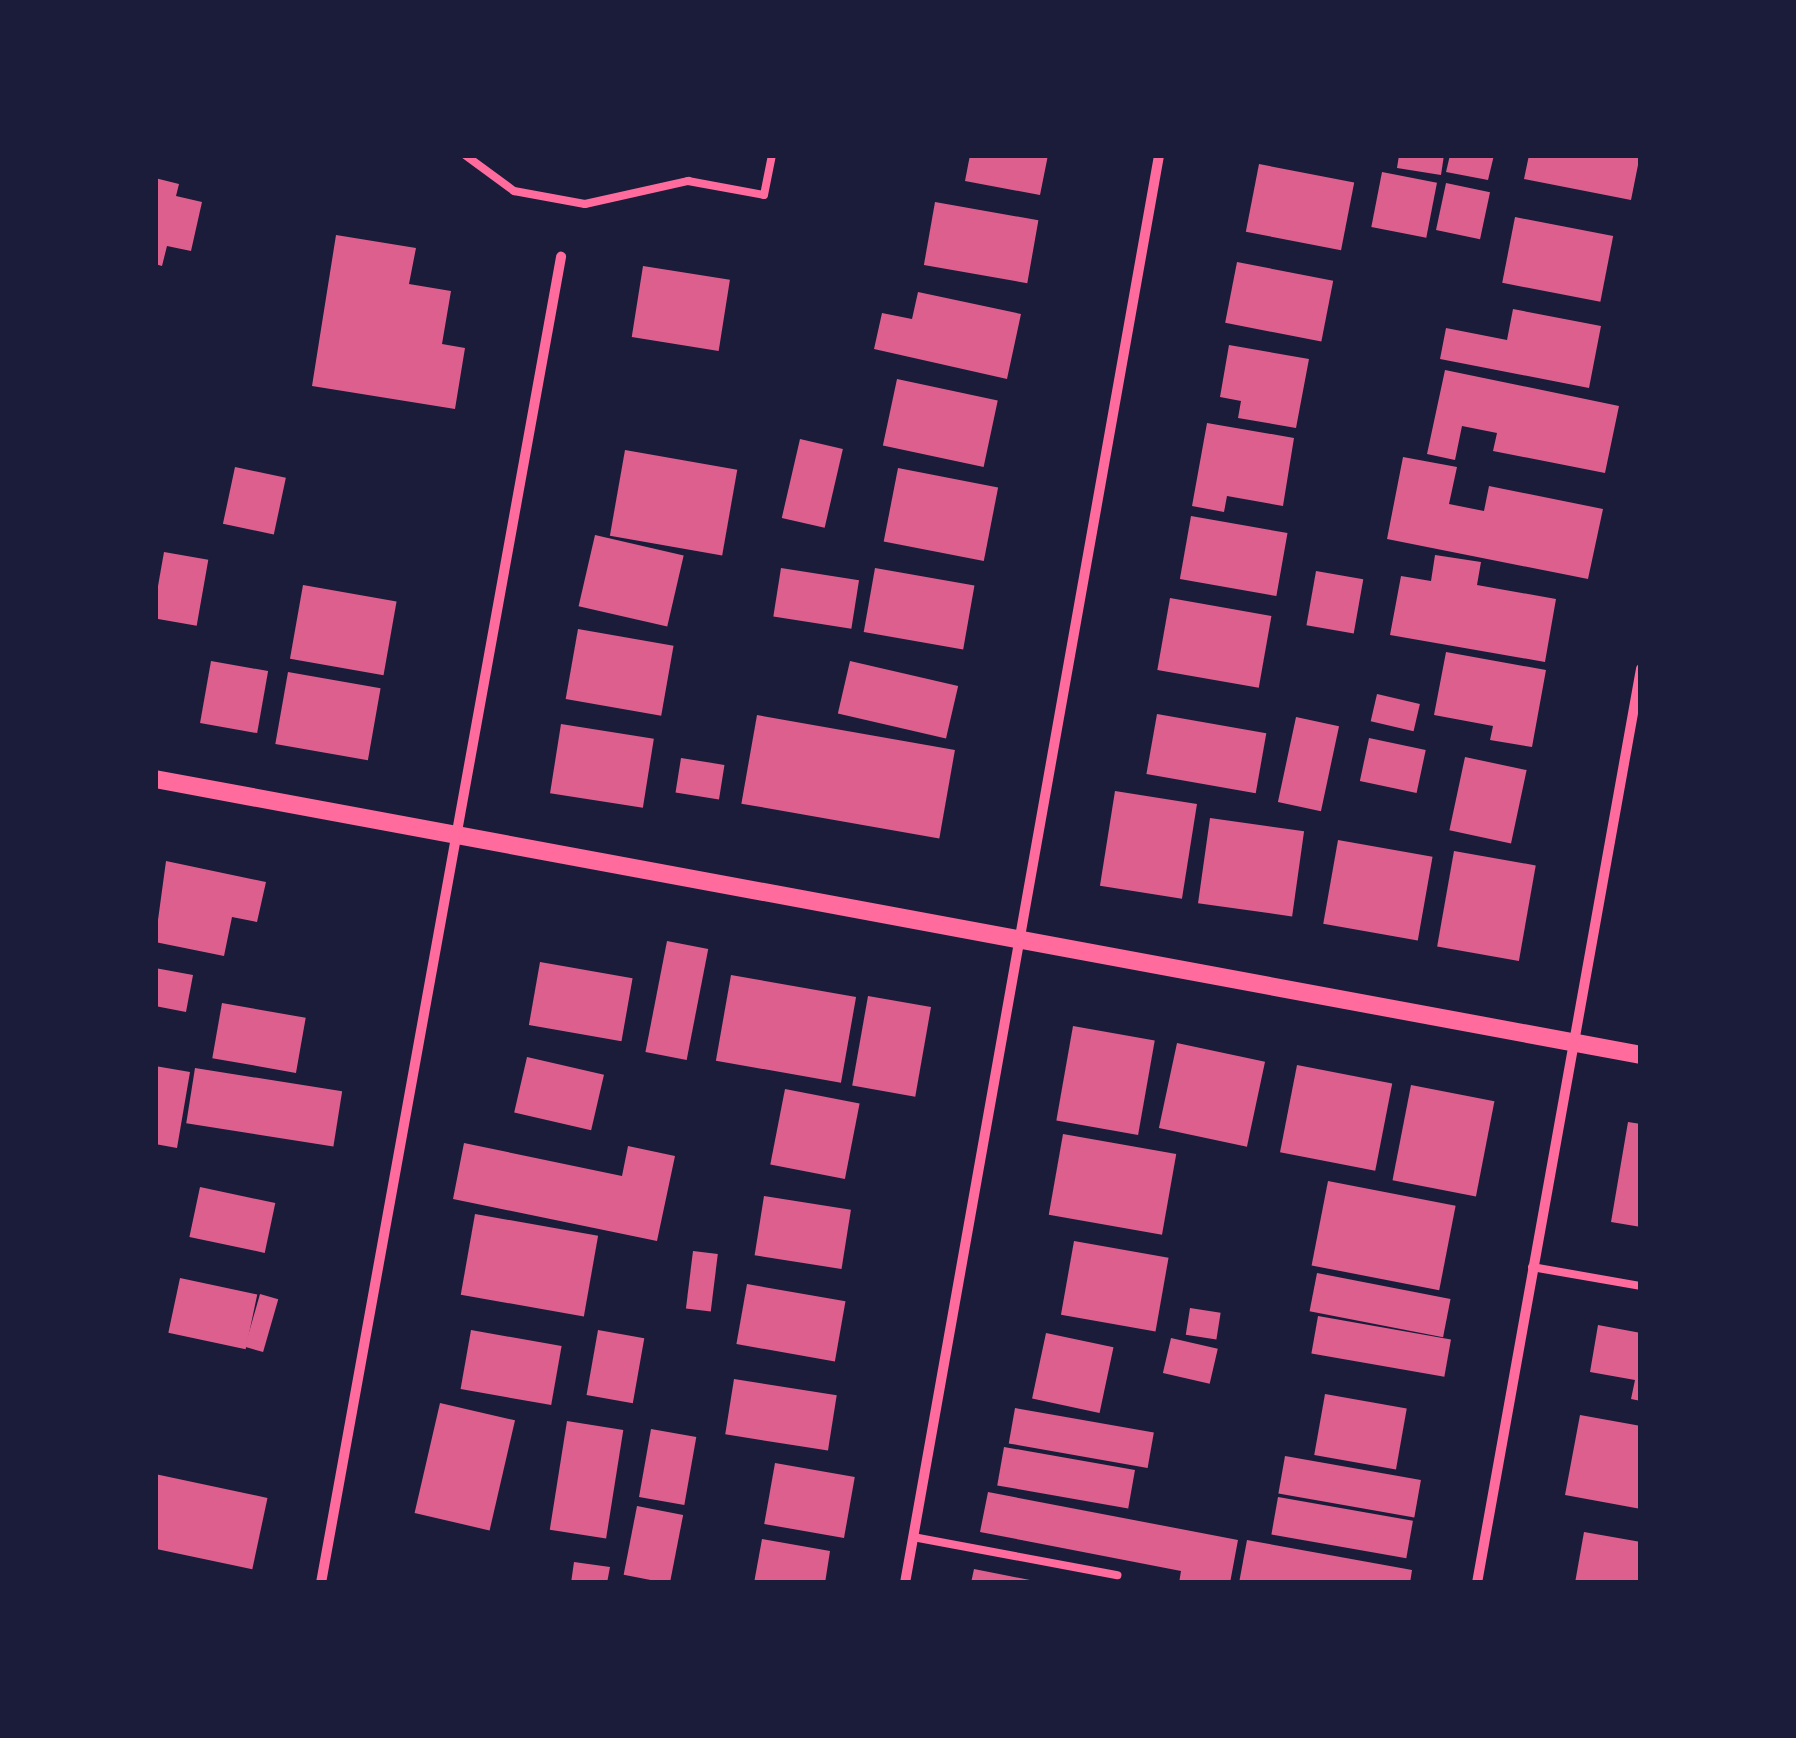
<!DOCTYPE html>
<html>
<head>
<meta charset="utf-8">
<style>
  body { margin:0 }
  #map { position:relative; width:1796px; height:1738px; overflow:hidden; background:#1b1b3a; font-family:"Asap Condensed",sans-serif }
  div>[style] { position:absolute }
  .building>* { inset:0; background:#dd5f8e; transform-origin:0 0 }
  .service>* { height:8px; margin:-4px; padding:0 4px; transform-origin:4px; border-radius:4px; background:#ff6b9d }
  .minor>* { height:10px; margin:-5px; padding:0 5px; transform-origin:5px; border-radius:5px; background:#ff6b9d }
  .tertiary>* { height:18px; margin:-9px; padding:0 9px; transform-origin:9px; border-radius:9px; background:#ff6b9d }
  span { translate:-50% -50%; white-space:nowrap; text-align:center; line-height:1.15; -webkit-text-stroke:8px #1b1b3a; paint-order:stroke }
  .frame { position:absolute; inset:0; border:158px solid #1b1b3a; pointer-events:none }
</style>
</head>
<body>
<div id="map">
  <div class="building">
    <i style="clip-path:polygon(970px 155px,1048px 155px,1040px 195px,965px 181px)"></i>
    <i style="clip-path:polygon(1399px 155px,1444px 155px,1441px 175px,1397px 168px)"></i>
    <i style="clip-path:polygon(1450px 155px,1494px 155px,1488px 180px,1446px 172px)"></i>
    <i style="clip-path:polygon(1529px 155px,1640px 155px,1631px 200px,1524px 179px)"></i>
    <i style="left:1259px;top:164px;width:97px;height:69px;rotate:11deg"></i>
    <i style="left:1382px;top:172px;width:56px;height:56px;rotate:11deg"></i>
    <i style="clip-path:polygon(155px 178px,179px 184px,176px 196px,202px 202px,191px 251px,167px 246px,162px 266px,155px 264px)"></i>
    <i style="left:1446px;top:183px;width:45px;height:48px;rotate:12deg"></i>
    <i style="left:935px;top:202px;width:105px;height:64px;rotate:10deg"></i>
    <i style="left:1515px;top:217px;width:100px;height:67px;rotate:11deg"></i>
    <i style="clip-path:polygon(336px 235px,416px 248px,409px 284px,451px 291px,442px 344px,465px 348px,455px 409px,312px 386px)"></i>
    <i style="left:1237px;top:262px;width:98px;height:62px;rotate:11deg"></i>
    <i style="left:643px;top:266px;width:88px;height:72px;rotate:9deg"></i>
    <i style="clip-path:polygon(918px 292px,1021px 314px,1007px 379px,874px 349px,882px 313px,912px 319px)"></i>
    <i style="clip-path:polygon(1513px 309px,1601px 326px,1589px 388px,1440px 359px,1446px 328px,1507px 340px)"></i>
    <i style="clip-path:polygon(1229px 345px,1309px 359px,1296px 428px,1238px 418px,1241px 401px,1220px 397px)"></i>
    <i style="clip-path:polygon(1445px 370px,1619px 406px,1605px 473px,1493px 451px,1497px 433px,1462px 426px,1455px 460px,1427px 454px)"></i>
    <i style="left:897px;top:379px;width:103px;height:68px;rotate:12deg"></i>
    <i style="clip-path:polygon(1207px 423px,1294px 438px,1283px 506px,1227px 496px,1224px 512px,1192px 506px)"></i>
    <i style="left:800px;top:439px;width:44px;height:81px;rotate:13deg"></i>
    <i style="left:625px;top:450px;width:114px;height:87px;rotate:10deg"></i>
    <i style="clip-path:polygon(1403px 457px,1457px 467px,1449px 504px,1484px 511px,1489px 486px,1603px 509px,1588px 579px,1387px 539px)"></i>
    <i style="left:235px;top:467px;width:52px;height:58px;rotate:12deg"></i>
    <i style="left:898px;top:468px;width:102px;height:75px;rotate:11deg"></i>
    <i style="left:1191px;top:516px;width:98px;height:64px;rotate:10deg"></i>
    <i style="left:595px;top:535px;width:91px;height:73px;rotate:13deg"></i>
    <i style="left:164px;top:552px;width:45px;height:67px;rotate:10deg"></i>
    <i style="clip-path:polygon(1435px 555px,1481px 562px,1477px 585px,1556px 599px,1545px 662px,1390px 635px,1401px 576px,1431px 581px)"></i>
    <i style="left:781px;top:568px;width:79px;height:49px;rotate:9deg"></i>
    <i style="left:875px;top:568px;width:101px;height:65px;rotate:10deg"></i>
    <i style="left:1316px;top:571px;width:48px;height:55px;rotate:10deg"></i>
    <i style="left:303px;top:585px;width:95px;height:75px;rotate:10deg"></i>
    <i style="left:1170px;top:598px;width:103px;height:73px;rotate:10deg"></i>
    <i style="left:578px;top:629px;width:97px;height:71px;rotate:10deg"></i>
    <i style="clip-path:polygon(1446px 652px,1546px 670px,1532px 747px,1490px 740px,1493px 726px,1434px 715px)"></i>
    <i style="left:211px;top:661px;width:58px;height:63px;rotate:10deg"></i>
    <i style="left:850px;top:661px;width:111px;height:54px;rotate:13deg"></i>
    <i style="left:288px;top:672px;width:94px;height:73px;rotate:10deg"></i>
    <i style="left:1377px;top:694px;width:44px;height:28px;rotate:13deg"></i>
    <i style="left:1157px;top:714px;width:111px;height:61px;rotate:10deg"></i>
    <i style="left:757px;top:715px;width:201px;height:90px;rotate:10deg"></i>
    <i style="left:1296px;top:717px;width:44px;height:87px;rotate:12deg"></i>
    <i style="left:561px;top:724px;width:94px;height:70px;rotate:9deg"></i>
    <i style="left:1369px;top:738px;width:58px;height:44px;rotate:12deg"></i>
    <i style="left:1465px;top:757px;width:63px;height:75px;rotate:12deg"></i>
    <i style="left:681px;top:758px;width:44px;height:35px;rotate:9deg"></i>
    <i style="left:1115px;top:791px;width:83px;height:96px;rotate:9deg"></i>
    <i style="left:1210px;top:818px;width:95px;height:86px;rotate:8deg"></i>
    <i style="left:1338px;top:840px;width:96px;height:85px;rotate:10deg"></i>
    <i style="left:1454px;top:851px;width:83px;height:97px;rotate:10deg"></i>
    <i style="clip-path:polygon(166px 861px,266px 882px,257px 922px,232px 917px,224px 956px,155px 942px)"></i>
    <i style="left:667px;top:941px;width:42px;height:113px;rotate:11deg"></i>
    <i style="left:540px;top:962px;width:94px;height:64px;rotate:10deg"></i>
    <i style="clip-path:polygon(155px 968px,193px 975px,186px 1012px,155px 1006px)"></i>
    <i style="left:731px;top:975px;width:127px;height:87px;rotate:10deg"></i>
    <i style="left:868px;top:996px;width:64px;height:91px;rotate:10deg"></i>
    <i style="left:222px;top:1003px;width:85px;height:56px;rotate:10deg"></i>
    <i style="left:1073px;top:1026px;width:83px;height:96px;rotate:10deg"></i>
    <i style="left:1177px;top:1043px;width:90px;height:87px;rotate:12deg"></i>
    <i style="left:527px;top:1057px;width:79px;height:57px;rotate:13deg"></i>
    <i style="left:1297px;top:1065px;width:97px;height:89px;rotate:11deg"></i>
    <i style="clip-path:polygon(155px 1066px,190px 1072px,177px 1148px,155px 1144px)"></i>
    <i style="left:195px;top:1068px;width:149px;height:56px;rotate:9deg"></i>
    <i style="left:1411px;top:1085px;width:85px;height:97px;rotate:11deg"></i>
    <i style="left:785px;top:1089px;width:76px;height:77px;rotate:11deg"></i>
    <i style="clip-path:polygon(1628px 1122px,1641px 1124px,1641px 1227px,1611px 1222px)"></i>
    <i style="left:1063px;top:1134px;width:115px;height:82px;rotate:10deg"></i>
    <i style="clip-path:polygon(464px 1143px,622px 1176px,628px 1146px,675px 1156px,657px 1241px,453px 1199px)"></i>
    <i style="left:1328px;top:1181px;width:130px;height:86px;rotate:11deg"></i>
    <i style="left:200px;top:1187px;width:77px;height:51px;rotate:12deg"></i>
    <i style="left:764px;top:1196px;width:88px;height:60px;rotate:9deg"></i>
    <i style="left:475px;top:1214px;width:125px;height:82px;rotate:10deg"></i>
    <i style="left:1074px;top:1241px;width:96px;height:75px;rotate:10deg"></i>
    <i style="left:693px;top:1251px;width:25px;height:58px;rotate:7deg"></i>
    <i style="left:1317px;top:1273px;width:136px;height:39px;rotate:11deg"></i>
    <i style="left:180px;top:1278px;width:79px;height:56px;rotate:12deg"></i>
    <i style="left:747px;top:1284px;width:100px;height:61px;rotate:10deg"></i>
    <i style="left:260px;top:1294px;width:19px;height:55px;rotate:16deg"></i>
    <i style="left:1190px;top:1308px;width:31px;height:27px;rotate:9deg"></i>
    <i style="left:1318px;top:1316px;width:135px;height:38px;rotate:10deg"></i>
    <i style="clip-path:polygon(1598px 1325px,1641px 1333px,1641px 1401px,1631px 1399px,1635px 1380px,1590px 1372px)"></i>
    <i style="left:471px;top:1330px;width:92px;height:60px;rotate:10deg"></i>
    <i style="left:598px;top:1330px;width:47px;height:66px;rotate:10deg"></i>
    <i style="left:1046px;top:1333px;width:69px;height:67px;rotate:12deg"></i>
    <i style="left:1171px;top:1338px;width:48px;height:36px;rotate:13deg"></i>
    <i style="left:734px;top:1379px;width:104px;height:56px;rotate:9deg"></i>
    <i style="left:1325px;top:1394px;width:83px;height:62px;rotate:10deg"></i>
    <i style="left:440px;top:1403px;width:77px;height:113px;rotate:13deg"></i>
    <i style="left:1015px;top:1408px;width:141px;height:36px;rotate:10deg"></i>
    <i style="clip-path:polygon(1580px 1415px,1641px 1426px,1641px 1509px,1565px 1495px)"></i>
    <i style="left:567px;top:1421px;width:57px;height:110px;rotate:9deg"></i>
    <i style="left:651px;top:1429px;width:46px;height:69px;rotate:10deg"></i>
    <i style="left:1004px;top:1447px;width:133px;height:39px;rotate:10deg"></i>
    <i style="left:1285px;top:1456px;width:138px;height:38px;rotate:10deg"></i>
    <i style="left:775px;top:1463px;width:81px;height:62px;rotate:10deg"></i>
    <i style="left:155px;top:1474px;width:115px;height:73px;rotate:12deg"></i>
    <i style="clip-path:polygon(988px 1492px,1238px 1540px,1230px 1583px,1179px 1583px,1181px 1571px,980px 1532px)"></i>
    <i style="left:1278px;top:1497px;width:137px;height:38px;rotate:10deg"></i>
    <i style="left:637px;top:1506px;width:47px;height:70px;rotate:11deg"></i>
    <i style="clip-path:polygon(1584px 1532px,1641px 1542px,1641px 1583px,1575px 1583px)"></i>
    <i style="clip-path:polygon(762px 1539px,830px 1551px,825px 1583px,754px 1583px)"></i>
    <i style="clip-path:polygon(1247px 1540px,1412px 1570px,1410px 1583px,1239px 1583px)"></i>
    <i style="clip-path:polygon(574px 1562px,610px 1567px,607px 1583px,571px 1583px)"></i>
    <i style="clip-path:polygon(974px 1569px,1035px 1581px,1035px 1583px,971px 1583px)"></i>
  </div>
  <div class="service">
    <i style="left:465px;top:155px;width:61px;rotate:36.3deg"></i>
    <i style="left:514px;top:191px;width:72px;rotate:10.4deg"></i>
    <i style="left:585px;top:204px;width:106px;rotate:-12.6deg"></i>
    <i style="left:688px;top:181px;width:77px;rotate:10.4deg"></i>
    <i style="left:764px;top:195px;width:41px;rotate:-78.7deg"></i>
    <i style="left:1532px;top:1267px;width:111px;rotate:9.9deg"></i>
    <i style="left:913px;top:1537px;width:208px;rotate:10.6deg"></i>
  </div>
  <div class="minor">
    <i style="left:321px;top:1583px;width:1348px;rotate:-79.74deg"></i>
    <i style="left:905px;top:1583px;width:1450px;rotate:-79.91deg"></i>
    <i style="left:1477px;top:1583px;width:929px;rotate:-79.83deg"></i>
  </div>
  <div class="tertiary">
    <i style="left:155px;top:779px;width:1511px;rotate:10.52deg"></i>
  </div>
  <div class="frame"></div>
</div>
</body>
</html>
